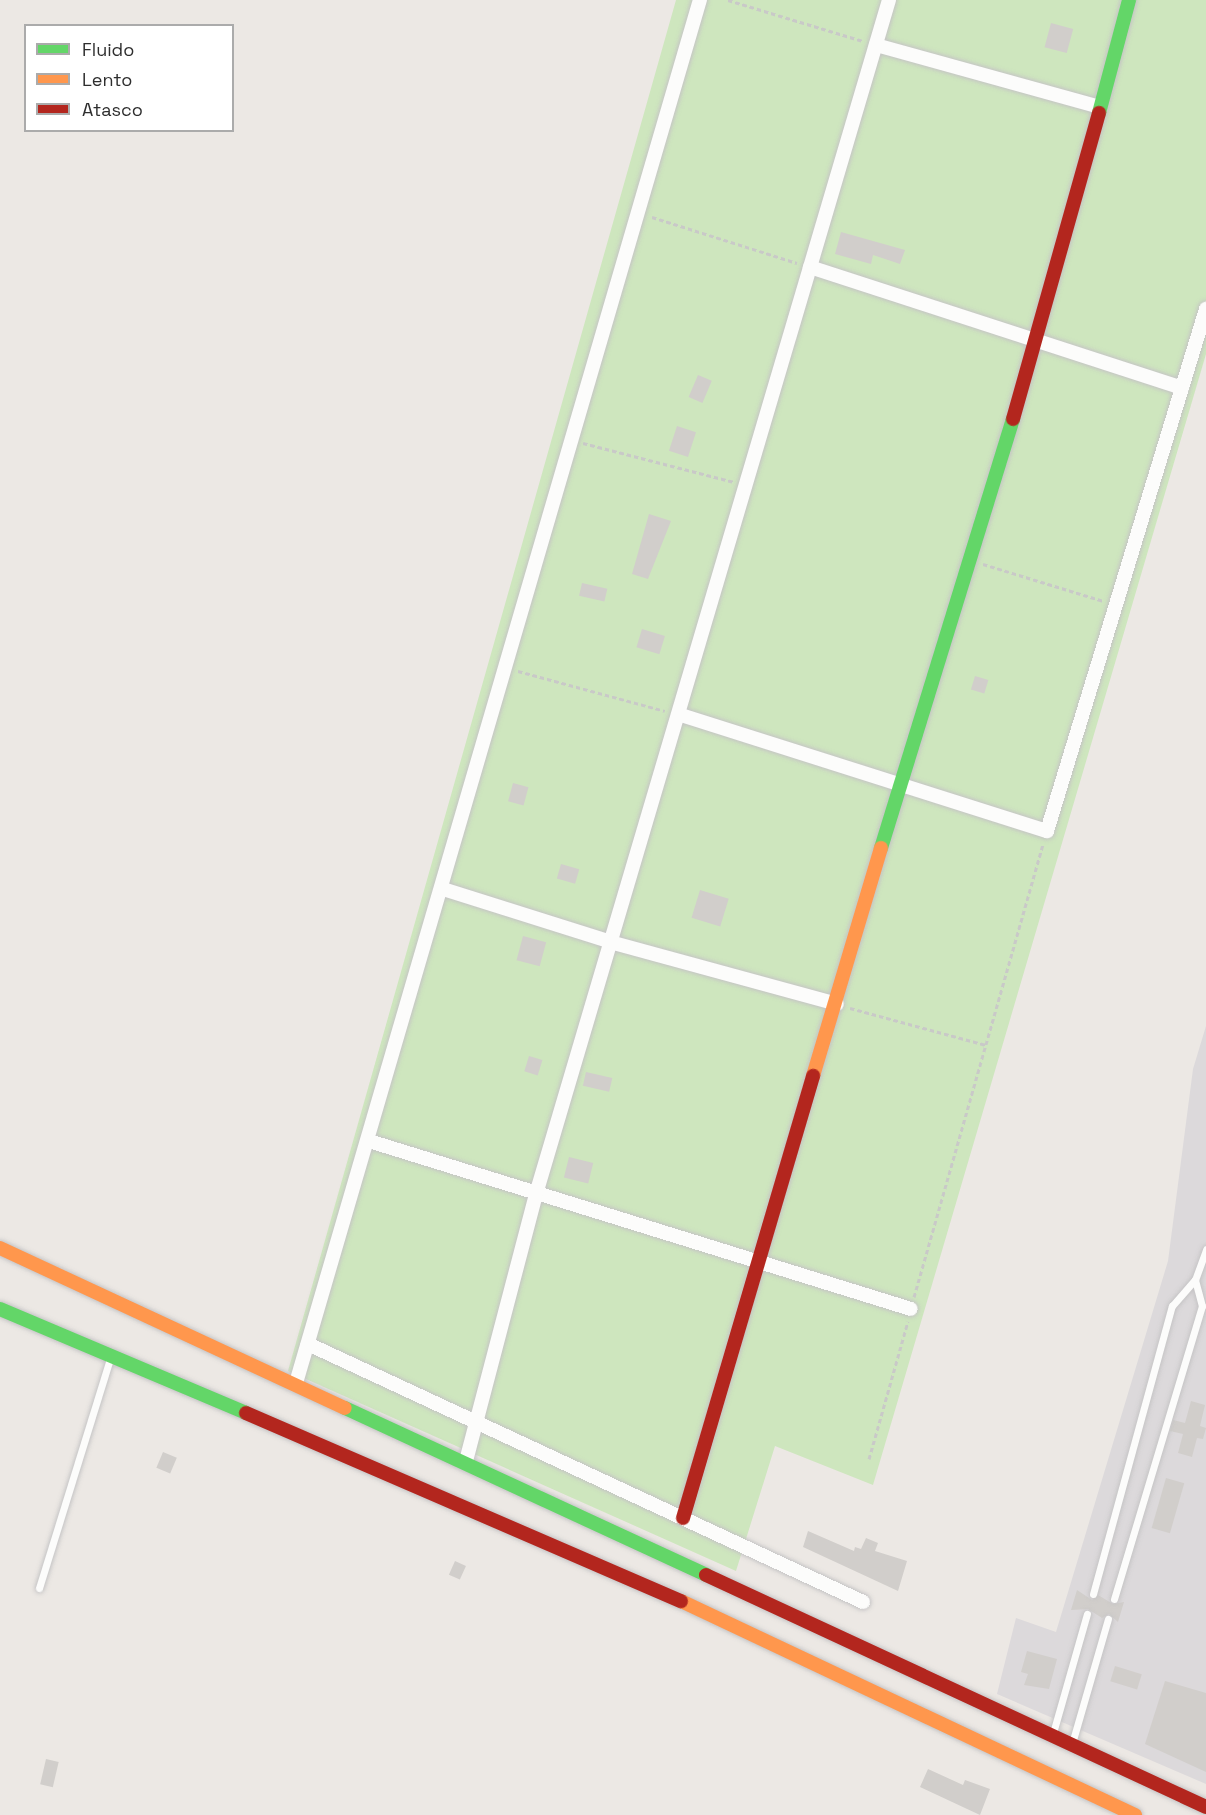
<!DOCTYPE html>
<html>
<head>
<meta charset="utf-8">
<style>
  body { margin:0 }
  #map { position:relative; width:1206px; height:1815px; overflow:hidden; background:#ece8e4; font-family:"Space Grotesk",sans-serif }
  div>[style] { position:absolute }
  .industrial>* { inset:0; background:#dcd9db }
  .green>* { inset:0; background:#cee6be }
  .building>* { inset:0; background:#d1cecb; transform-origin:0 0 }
  .path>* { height:3px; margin-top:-1.5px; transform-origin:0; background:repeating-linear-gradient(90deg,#c9c9c8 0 4.5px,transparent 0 7.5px) }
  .roads { filter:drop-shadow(0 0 2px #c5c4c5) drop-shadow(0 0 2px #c5c4c5) }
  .lane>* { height:7px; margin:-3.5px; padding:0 3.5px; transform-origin:3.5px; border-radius:3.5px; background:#fcfcfb }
  .street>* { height:14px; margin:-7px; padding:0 7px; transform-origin:7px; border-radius:7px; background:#fcfcfb }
  .fast>* { height:14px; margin:-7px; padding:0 7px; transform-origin:7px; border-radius:7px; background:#63d668 }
  .slow>* { height:14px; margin:-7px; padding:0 7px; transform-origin:7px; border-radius:7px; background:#ff974d }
  .jam>* { height:14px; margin:-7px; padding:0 7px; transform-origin:7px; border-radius:7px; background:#b3261e }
  span { translate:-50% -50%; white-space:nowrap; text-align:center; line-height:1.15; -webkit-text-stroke:4.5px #fff; paint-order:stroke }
  .legend { position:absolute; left:24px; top:24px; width:210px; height:108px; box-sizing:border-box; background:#fff; border:2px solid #ababab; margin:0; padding:8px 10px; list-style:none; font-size:18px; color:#2e2e2e }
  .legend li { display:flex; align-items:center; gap:12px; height:30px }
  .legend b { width:30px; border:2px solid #ababab }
</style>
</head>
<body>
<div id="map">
  <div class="industrial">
    <i style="clip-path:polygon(1206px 1026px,1206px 1784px,997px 1694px,1016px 1618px,1056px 1632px,1168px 1261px,1193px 1069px)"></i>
  </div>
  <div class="green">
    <i style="clip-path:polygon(676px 0,1206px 0,1206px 354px,873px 1485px,775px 1446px,736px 1571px,288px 1371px)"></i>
  </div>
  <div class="building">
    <i style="left:1051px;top:23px;width:23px;height:25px;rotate:15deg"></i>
    <i style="clip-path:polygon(841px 232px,905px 250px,900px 264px,873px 255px,871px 264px,835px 254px)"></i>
    <i style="left:698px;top:375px;width:15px;height:24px;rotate:23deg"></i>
    <i style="left:677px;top:426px;width:20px;height:26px;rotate:18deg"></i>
    <i style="clip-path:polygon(649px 514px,671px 521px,648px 579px,632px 574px)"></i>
    <i style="left:582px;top:583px;width:26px;height:13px;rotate:13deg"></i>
    <i style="left:642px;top:629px;width:24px;height:19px;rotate:17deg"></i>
    <i style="left:975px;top:676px;width:14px;height:14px;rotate:17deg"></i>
    <i style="left:513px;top:783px;width:16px;height:19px;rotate:15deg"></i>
    <i style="left:561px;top:864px;width:19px;height:15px;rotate:16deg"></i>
    <i style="left:700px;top:890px;width:30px;height:29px;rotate:17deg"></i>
    <i style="left:523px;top:936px;width:24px;height:25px;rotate:15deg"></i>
    <i style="left:529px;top:1056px;width:14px;height:16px;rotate:17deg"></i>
    <i style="left:586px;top:1072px;width:27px;height:14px;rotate:13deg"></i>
    <i style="left:569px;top:1157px;width:25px;height:21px;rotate:14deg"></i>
    <i style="clip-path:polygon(1191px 1401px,1205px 1405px,1200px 1426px,1206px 1428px,1203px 1439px,1197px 1438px,1192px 1457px,1178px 1453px,1183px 1434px,1170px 1431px,1173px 1420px,1185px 1423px)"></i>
    <i style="left:163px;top:1452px;width:15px;height:17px;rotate:23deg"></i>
    <i style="left:1166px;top:1478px;width:19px;height:52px;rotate:16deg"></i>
    <i style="clip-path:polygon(808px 1531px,854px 1551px,855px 1547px,861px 1549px,866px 1538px,878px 1543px,875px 1551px,907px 1561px,898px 1591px,803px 1547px)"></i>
    <i style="left:455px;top:1561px;width:12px;height:15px;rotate:24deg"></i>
    <i style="clip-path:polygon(1077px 1590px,1092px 1600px,1098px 1595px,1113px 1604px,1124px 1602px,1118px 1622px,1109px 1614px,1102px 1618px,1088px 1609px,1071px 1610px)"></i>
    <i style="clip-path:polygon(1027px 1651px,1057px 1659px,1049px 1689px,1024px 1685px,1028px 1674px,1021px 1672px)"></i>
    <i style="left:1115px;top:1666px;width:28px;height:16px;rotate:17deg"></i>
    <i style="clip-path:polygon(1165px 1681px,1206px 1693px,1206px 1772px,1145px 1744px)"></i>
    <i style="left:46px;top:1759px;width:13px;height:26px;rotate:13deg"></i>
    <i style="clip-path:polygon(928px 1769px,963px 1785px,965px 1780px,990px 1789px,980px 1815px,920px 1787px)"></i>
  </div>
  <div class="path">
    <i style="left:728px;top:0;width:141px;rotate:16.9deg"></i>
    <i style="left:652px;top:217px;width:152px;rotate:17.6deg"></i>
    <i style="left:583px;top:443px;width:156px;rotate:14.5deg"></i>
    <i style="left:983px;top:564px;width:126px;rotate:17.1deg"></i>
    <i style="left:518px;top:671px;width:152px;rotate:15.2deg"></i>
    <i style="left:850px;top:1008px;width:141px;rotate:15.2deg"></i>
    <i style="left:914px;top:1297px;width:470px;rotate:-74.1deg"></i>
    <i style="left:869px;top:1459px;width:143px;rotate:-74.2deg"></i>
  </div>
  <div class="roads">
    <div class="lane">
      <i style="left:39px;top:1588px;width:240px;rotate:-72.8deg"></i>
      <i style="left:1093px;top:1594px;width:299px;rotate:-74.7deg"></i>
      <i style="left:1172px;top:1306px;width:35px;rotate:-49deg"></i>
      <i style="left:1195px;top:1280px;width:33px;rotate:-70deg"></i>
      <i style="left:1114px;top:1599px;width:306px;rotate:-73.3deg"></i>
      <i style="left:1202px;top:1306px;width:27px;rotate:-105deg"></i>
      <i style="left:1053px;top:1733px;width:124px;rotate:-74.1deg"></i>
      <i style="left:1073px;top:1740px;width:126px;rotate:-73.9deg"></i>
    </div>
    <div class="street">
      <i style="left:876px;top:45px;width:231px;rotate:15.5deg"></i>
      <i style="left:810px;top:267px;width:391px;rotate:18deg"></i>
      <i style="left:681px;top:715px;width:384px;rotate:17.6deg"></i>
      <i style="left:1047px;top:831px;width:546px;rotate:-73.06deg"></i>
      <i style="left:443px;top:889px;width:179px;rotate:17.5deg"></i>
      <i style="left:614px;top:943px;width:231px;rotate:15.3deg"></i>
      <i style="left:369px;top:1141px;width:567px;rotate:17.22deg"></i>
      <i style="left:308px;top:1344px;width:612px;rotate:24.93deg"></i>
      <i style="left:296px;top:1383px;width:1441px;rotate:-73.72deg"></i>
      <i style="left:466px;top:1461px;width:276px;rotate:-75.3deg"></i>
      <i style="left:536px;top:1194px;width:1245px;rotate:-73.53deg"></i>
    </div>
    <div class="fast">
      <i style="left:1099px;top:113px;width:117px;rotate:-75.1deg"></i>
      <i style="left:881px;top:848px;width:449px;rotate:-72.9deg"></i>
      <i style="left:0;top:1309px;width:267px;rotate:22.9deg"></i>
      <i style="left:345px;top:1408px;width:398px;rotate:24.8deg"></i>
    </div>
    <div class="slow">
      <i style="left:813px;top:1076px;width:238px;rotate:-73.4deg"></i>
      <i style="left:0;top:1248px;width:380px;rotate:24.9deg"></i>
      <i style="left:681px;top:1601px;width:502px;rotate:25.24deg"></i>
    </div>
    <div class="jam">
      <i style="left:1013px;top:419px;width:318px;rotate:-74.3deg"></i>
      <i style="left:246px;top:1413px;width:474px;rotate:23.4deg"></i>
      <i style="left:683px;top:1518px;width:461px;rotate:-73.6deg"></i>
      <i style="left:706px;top:1575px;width:551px;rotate:24.89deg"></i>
    </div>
  </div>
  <ul class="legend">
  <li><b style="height:8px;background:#63d668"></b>Fluido</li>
  <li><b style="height:8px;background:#ff974d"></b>Lento</li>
  <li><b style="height:8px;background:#b3261e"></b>Atasco</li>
  </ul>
</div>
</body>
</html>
